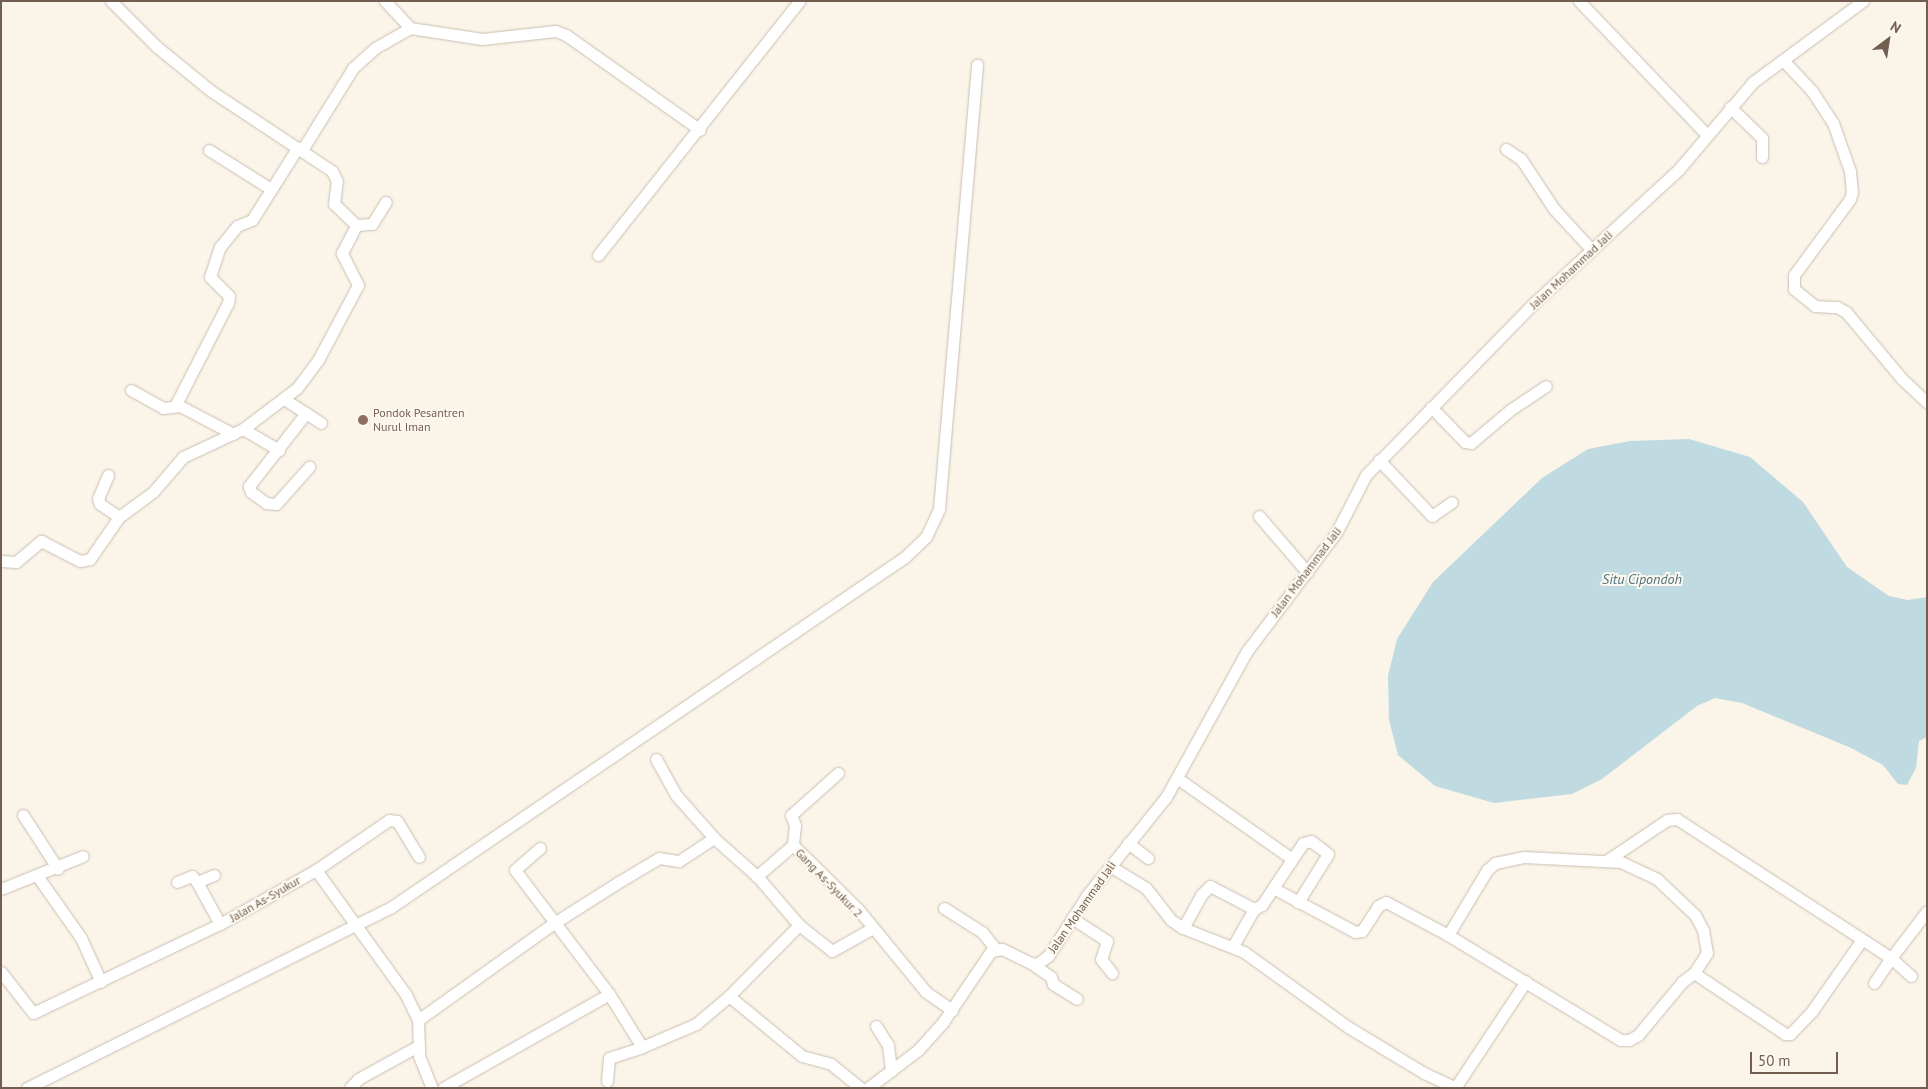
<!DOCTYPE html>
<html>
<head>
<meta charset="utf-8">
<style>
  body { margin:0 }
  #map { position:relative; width:1928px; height:1089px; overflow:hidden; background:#faf4e9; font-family:"PT Sans",sans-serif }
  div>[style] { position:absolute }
  .water>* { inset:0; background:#bfdae1 }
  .roads { filter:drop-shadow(0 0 1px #cbbdb0) drop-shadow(0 0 1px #cbbdb0) }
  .minor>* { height:11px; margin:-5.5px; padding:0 5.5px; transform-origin:5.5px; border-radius:5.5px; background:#fff }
  .dots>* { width:14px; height:14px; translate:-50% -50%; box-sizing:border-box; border:2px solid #fdf8ef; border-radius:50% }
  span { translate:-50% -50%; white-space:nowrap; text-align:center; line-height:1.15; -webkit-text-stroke:4px #fdf8ef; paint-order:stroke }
  .street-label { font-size:12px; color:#715e50 }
  .education-label { font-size:12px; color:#785e54 }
  .left { translate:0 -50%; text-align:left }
  .water-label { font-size:14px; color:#4c7481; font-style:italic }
  .frame { position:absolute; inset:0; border:2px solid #715e50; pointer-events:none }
  .north { position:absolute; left:1863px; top:15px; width:50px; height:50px; -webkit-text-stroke:4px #fdf8ef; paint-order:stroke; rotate:31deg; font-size:14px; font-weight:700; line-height:20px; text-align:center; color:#715e50 }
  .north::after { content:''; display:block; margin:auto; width:18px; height:22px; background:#715e50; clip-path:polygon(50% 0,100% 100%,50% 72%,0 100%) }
  .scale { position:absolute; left:1750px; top:1052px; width:88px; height:22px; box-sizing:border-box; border:2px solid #715e50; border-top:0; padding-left:6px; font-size:15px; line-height:18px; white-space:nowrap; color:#715e50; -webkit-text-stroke:4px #fdf8ef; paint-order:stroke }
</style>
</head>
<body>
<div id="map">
  <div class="water">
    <i style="clip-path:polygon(1689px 439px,1750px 457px,1803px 502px,1847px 567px,1889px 596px,1908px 600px,1927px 597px,1927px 737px,1919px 741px,1916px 768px,1907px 785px,1898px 784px,1883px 765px,1849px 747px,1742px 703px,1715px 698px,1697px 706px,1602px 779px,1572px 794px,1494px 803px,1435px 786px,1398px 755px,1389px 720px,1388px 676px,1397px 639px,1433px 582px,1542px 478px,1588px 449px,1630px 441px)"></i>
  </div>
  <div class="roads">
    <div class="minor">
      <i style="left:385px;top:1px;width:37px;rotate:47deg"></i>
      <i style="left:1579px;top:1px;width:185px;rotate:46.3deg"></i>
      <i style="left:1783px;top:60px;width:42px;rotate:46.9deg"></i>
      <i style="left:1812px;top:91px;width:38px;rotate:57deg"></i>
      <i style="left:1833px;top:123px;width:51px;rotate:70.5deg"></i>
      <i style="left:1850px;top:171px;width:21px;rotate:85deg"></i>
      <i style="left:1852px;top:192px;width:7px;rotate:106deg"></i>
      <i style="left:1850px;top:199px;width:94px;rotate:126.4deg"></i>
      <i style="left:1794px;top:275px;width:14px;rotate:90deg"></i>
      <i style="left:1794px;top:289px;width:27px;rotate:39deg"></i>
      <i style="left:1815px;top:306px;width:22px;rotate:3deg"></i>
      <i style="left:1837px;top:307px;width:10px;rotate:29deg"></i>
      <i style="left:1846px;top:312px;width:87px;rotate:50.1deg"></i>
      <i style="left:1902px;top:379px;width:34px;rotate:43deg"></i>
      <i style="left:1730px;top:107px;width:45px;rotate:44.1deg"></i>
      <i style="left:1762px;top:138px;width:19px;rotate:90deg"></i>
      <i style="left:1506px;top:149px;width:18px;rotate:34deg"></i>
      <i style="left:1521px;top:159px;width:60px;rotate:56.6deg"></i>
      <i style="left:1554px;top:209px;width:54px;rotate:47.2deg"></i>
      <i style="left:209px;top:150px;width:73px;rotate:32.2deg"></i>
      <i style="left:302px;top:150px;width:97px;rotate:-58.1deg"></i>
      <i style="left:353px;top:68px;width:30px;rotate:-42deg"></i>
      <i style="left:375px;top:48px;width:40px;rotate:-29.7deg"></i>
      <i style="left:410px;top:28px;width:73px;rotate:8.7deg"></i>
      <i style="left:482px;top:39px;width:74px;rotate:-6.2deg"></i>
      <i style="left:556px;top:31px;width:11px;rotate:22deg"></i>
      <i style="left:566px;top:35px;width:164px;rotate:35.3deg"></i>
      <i style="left:356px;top:225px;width:16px;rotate:-4deg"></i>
      <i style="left:372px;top:224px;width:26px;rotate:-58deg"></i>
      <i style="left:598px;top:255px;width:324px;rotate:-51.6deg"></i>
      <i style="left:131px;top:390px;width:37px;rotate:29deg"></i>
      <i style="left:163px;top:408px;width:17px;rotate:-7deg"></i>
      <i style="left:180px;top:406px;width:60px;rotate:27.8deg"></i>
      <i style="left:284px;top:399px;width:44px;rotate:33deg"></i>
      <i style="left:175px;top:406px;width:116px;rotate:-62.8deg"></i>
      <i style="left:228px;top:303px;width:7px;rotate:-82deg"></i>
      <i style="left:229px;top:296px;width:27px;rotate:-135deg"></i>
      <i style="left:210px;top:277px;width:32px;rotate:-72deg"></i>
      <i style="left:220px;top:247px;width:27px;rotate:-51deg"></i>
      <i style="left:237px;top:226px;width:16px;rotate:-22deg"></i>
      <i style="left:252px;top:220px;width:86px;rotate:-57.8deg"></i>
      <i style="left:1431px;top:407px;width:49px;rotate:45.8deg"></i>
      <i style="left:1465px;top:442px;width:6px;rotate:9deg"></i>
      <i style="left:1471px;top:443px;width:51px;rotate:-40.2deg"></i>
      <i style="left:1510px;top:410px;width:43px;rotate:-33.7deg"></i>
      <i style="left:306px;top:413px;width:93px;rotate:128deg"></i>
      <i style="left:249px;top:486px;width:6px;rotate:72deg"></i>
      <i style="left:251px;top:492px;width:19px;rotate:36deg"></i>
      <i style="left:266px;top:503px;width:10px;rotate:6deg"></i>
      <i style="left:276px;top:504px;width:50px;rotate:-48.3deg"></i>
      <i style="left:243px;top:429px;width:42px;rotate:30.3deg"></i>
      <i style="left:1379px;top:460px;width:77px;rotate:46.6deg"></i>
      <i style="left:1432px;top:516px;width:24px;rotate:-35deg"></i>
      <i style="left:108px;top:475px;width:25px;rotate:113deg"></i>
      <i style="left:98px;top:498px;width:6px;rotate:72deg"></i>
      <i style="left:100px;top:504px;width:23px;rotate:34deg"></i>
      <i style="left:1259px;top:516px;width:74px;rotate:49.4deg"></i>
      <i style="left:1px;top:561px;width:15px;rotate:4deg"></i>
      <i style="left:16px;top:562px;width:33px;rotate:-40deg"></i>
      <i style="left:41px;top:541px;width:44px;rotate:27.1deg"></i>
      <i style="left:80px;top:561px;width:10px;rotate:-11deg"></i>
      <i style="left:90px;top:559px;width:51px;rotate:-55.4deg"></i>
      <i style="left:119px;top:517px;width:42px;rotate:-36.3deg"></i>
      <i style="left:153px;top:492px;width:46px;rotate:-49.4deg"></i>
      <i style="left:183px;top:457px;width:66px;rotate:-25deg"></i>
      <i style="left:243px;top:429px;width:68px;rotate:-37.2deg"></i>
      <i style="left:297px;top:388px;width:35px;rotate:-53deg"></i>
      <i style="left:318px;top:360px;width:85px;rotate:-61.9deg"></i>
      <i style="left:358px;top:285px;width:36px;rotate:-117deg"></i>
      <i style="left:342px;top:253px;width:31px;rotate:-63deg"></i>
      <i style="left:356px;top:225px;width:30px;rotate:-136deg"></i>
      <i style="left:334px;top:204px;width:23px;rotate:-83deg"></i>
      <i style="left:337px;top:181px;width:11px;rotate:-117deg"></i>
      <i style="left:332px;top:171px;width:145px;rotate:-146.5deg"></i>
      <i style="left:211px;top:91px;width:70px;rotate:-140.8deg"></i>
      <i style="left:157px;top:47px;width:65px;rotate:-135deg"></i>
      <i style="left:656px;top:759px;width:41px;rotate:60.9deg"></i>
      <i style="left:676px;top:795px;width:57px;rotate:48.5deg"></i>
      <i style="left:714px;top:838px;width:57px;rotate:41.5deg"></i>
      <i style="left:838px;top:773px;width:63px;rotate:138.2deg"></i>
      <i style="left:791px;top:815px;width:11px;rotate:68deg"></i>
      <i style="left:795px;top:825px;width:20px;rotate:96deg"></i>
      <i style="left:793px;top:845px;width:91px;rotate:44.6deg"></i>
      <i style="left:858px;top:909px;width:107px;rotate:50.7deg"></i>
      <i style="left:926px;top:992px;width:32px;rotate:35deg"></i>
      <i style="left:1177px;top:778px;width:139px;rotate:35.1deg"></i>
      <i style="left:23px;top:815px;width:64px;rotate:57.1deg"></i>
      <i style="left:1128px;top:843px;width:25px;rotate:37deg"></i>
      <i style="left:793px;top:845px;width:48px;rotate:139.3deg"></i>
      <i style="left:757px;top:876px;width:65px;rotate:49.4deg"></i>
      <i style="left:540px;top:848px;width:33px;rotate:139deg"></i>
      <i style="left:515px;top:870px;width:156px;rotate:52.8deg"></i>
      <i style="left:1606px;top:861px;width:73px;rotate:-33.9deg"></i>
      <i style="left:1667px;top:820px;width:10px;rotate:-6deg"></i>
      <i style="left:1677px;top:819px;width:255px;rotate:33deg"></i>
      <i style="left:1891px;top:958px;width:59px;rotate:-52.5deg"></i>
      <i style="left:1110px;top:866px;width:42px;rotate:31.4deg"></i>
      <i style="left:1146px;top:888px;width:41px;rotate:52deg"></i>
      <i style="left:1171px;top:920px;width:14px;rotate:34deg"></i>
      <i style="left:1183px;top:928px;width:66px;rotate:21.5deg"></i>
      <i style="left:1244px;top:952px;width:128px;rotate:35.8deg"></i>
      <i style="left:1348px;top:1027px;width:89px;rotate:31.2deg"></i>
      <i style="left:1424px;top:1073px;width:35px;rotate:25deg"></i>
      <i style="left:316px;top:870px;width:154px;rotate:54.2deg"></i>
      <i style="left:406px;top:995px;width:28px;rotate:64deg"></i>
      <i style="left:418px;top:1020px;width:36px;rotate:88deg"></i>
      <i style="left:419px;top:1056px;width:35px;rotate:68deg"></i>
      <i style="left:214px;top:875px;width:18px;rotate:158deg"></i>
      <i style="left:197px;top:882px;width:48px;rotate:61.3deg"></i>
      <i style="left:38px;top:877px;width:75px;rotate:54.8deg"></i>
      <i style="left:81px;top:938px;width:48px;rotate:65.6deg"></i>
      <i style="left:177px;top:882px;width:16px;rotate:-22deg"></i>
      <i style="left:192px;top:876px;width:8px;rotate:50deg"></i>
      <i style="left:1273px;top:888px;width:54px;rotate:-56.3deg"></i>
      <i style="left:1303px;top:843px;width:8px;rotate:-14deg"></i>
      <i style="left:1311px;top:841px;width:21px;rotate:37deg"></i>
      <i style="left:1328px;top:854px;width:57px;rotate:122deg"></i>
      <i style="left:1px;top:889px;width:88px;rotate:-21.9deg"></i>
      <i style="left:944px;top:908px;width:45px;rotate:32.3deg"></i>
      <i style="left:982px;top:932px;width:22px;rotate:51deg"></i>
      <i style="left:1072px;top:918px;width:42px;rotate:33.3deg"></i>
      <i style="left:1107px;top:941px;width:19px;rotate:108deg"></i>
      <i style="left:1101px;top:959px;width:18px;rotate:52deg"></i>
      <i style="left:1183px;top:928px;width:38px;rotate:-61deg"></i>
      <i style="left:1201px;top:895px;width:13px;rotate:-45deg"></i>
      <i style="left:1210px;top:886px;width:50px;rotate:27.6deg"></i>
      <i style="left:1254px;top:909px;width:9px;rotate:-27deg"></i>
      <i style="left:1262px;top:905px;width:20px;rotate:-57deg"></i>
      <i style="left:1273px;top:888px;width:93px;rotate:28.2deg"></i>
      <i style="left:1355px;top:932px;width:7px;rotate:-8deg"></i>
      <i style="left:1362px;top:931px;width:30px;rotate:-57deg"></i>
      <i style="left:1378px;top:906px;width:9px;rotate:-27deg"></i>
      <i style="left:1386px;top:902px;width:70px;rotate:28deg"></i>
      <i style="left:1448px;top:935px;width:76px;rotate:-59deg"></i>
      <i style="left:1487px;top:870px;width:11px;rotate:-41deg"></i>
      <i style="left:1495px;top:863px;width:30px;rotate:-12deg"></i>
      <i style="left:1524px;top:857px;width:97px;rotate:3deg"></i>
      <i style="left:1621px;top:862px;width:40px;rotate:25deg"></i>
      <i style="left:1657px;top:879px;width:52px;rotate:43.5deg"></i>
      <i style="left:1695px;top:915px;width:17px;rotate:62deg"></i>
      <i style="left:1703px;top:930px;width:23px;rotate:80deg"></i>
      <i style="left:1707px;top:953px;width:24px;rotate:123deg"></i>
      <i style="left:1694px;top:973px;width:110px;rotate:33.8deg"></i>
      <i style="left:1785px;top:1034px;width:5px"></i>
      <i style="left:1790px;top:1034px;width:32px;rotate:-46deg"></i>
      <i style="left:1812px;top:1011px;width:85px;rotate:-55deg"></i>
      <i style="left:1448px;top:935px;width:202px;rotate:31.3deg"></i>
      <i style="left:1621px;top:1040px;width:8px"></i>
      <i style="left:1629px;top:1040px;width:10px;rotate:-29deg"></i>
      <i style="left:1638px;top:1035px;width:69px;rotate:-50.3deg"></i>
      <i style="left:1682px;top:982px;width:15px;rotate:-37deg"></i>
      <i style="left:1233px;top:946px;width:43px;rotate:-60.4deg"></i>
      <i style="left:1031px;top:963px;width:24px;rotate:35deg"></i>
      <i style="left:1051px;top:977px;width:7px;rotate:74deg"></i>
      <i style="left:1053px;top:984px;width:28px;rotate:32deg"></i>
      <i style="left:1px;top:972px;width:52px;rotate:52deg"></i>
      <i style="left:33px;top:1013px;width:207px;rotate:-25.5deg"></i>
      <i style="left:220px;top:924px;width:110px;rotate:-29.4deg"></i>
      <i style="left:316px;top:870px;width:88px;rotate:-34.4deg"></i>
      <i style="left:389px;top:820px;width:8px;rotate:7deg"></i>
      <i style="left:397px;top:821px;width:42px;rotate:58.6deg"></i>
      <i style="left:1874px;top:983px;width:30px;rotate:-56deg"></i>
      <i style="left:1891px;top:958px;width:27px;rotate:42deg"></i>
      <i style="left:729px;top:996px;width:94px;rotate:39.4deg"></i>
      <i style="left:802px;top:1056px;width:30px;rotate:15deg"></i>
      <i style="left:831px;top:1064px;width:38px;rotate:39deg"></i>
      <i style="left:418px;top:1020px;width:167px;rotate:-35.5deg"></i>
      <i style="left:554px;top:923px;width:75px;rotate:-32.4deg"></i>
      <i style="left:617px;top:883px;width:49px;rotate:-30.8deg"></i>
      <i style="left:659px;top:858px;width:20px;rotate:9deg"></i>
      <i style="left:679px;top:861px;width:42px;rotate:-33.3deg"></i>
      <i style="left:876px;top:1026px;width:22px;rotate:58deg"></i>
      <i style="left:888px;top:1045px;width:26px;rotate:83deg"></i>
      <i style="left:607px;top:1081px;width:23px;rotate:-85deg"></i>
      <i style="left:609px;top:1058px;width:35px;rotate:-18deg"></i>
      <i style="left:27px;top:1088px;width:405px;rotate:-26.4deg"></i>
      <i style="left:390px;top:908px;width:623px;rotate:-34.28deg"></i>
      <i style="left:905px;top:557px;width:29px;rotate:-44deg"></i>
      <i style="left:926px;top:537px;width:31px;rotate:-65deg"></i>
      <i style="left:939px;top:509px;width:446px;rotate:-85.1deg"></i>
      <i style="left:350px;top:1088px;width:12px;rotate:-48deg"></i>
      <i style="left:358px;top:1079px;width:68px;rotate:-28.8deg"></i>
      <i style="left:443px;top:1088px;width:191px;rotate:-29.5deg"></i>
      <i style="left:609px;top:994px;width:62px;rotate:58.1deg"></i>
      <i style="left:642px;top:1047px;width:59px;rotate:-23.1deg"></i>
      <i style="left:696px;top:1024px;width:43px;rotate:-40.3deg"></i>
      <i style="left:729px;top:996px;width:100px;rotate:-45.4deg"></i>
      <i style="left:799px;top:925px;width:42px;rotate:38.2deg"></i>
      <i style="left:832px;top:951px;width:45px;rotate:-29.4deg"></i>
      <i style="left:868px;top:1088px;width:63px;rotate:-37.2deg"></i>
      <i style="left:918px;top:1050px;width:38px;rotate:-48deg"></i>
      <i style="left:943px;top:1022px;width:86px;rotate:-55.9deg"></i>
      <i style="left:991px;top:951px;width:11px;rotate:-10deg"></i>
      <i style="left:1002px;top:949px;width:32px;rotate:26deg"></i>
      <i style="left:1031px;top:963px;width:6px;rotate:9deg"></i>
      <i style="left:1037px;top:964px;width:14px;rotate:-36deg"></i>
      <i style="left:1048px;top:956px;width:74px;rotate:-57.2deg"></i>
      <i style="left:1088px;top:894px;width:124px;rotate:-51.2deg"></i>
      <i style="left:1166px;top:797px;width:167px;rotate:-61deg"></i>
      <i style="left:1247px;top:651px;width:148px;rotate:-53deg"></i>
      <i style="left:1336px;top:533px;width:65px;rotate:-62.7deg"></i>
      <i style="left:1366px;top:475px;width:242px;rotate:-45.7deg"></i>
      <i style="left:1535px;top:302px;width:196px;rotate:-42.7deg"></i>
      <i style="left:1679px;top:169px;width:114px;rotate:-49.6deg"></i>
      <i style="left:1753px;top:82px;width:137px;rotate:-36.4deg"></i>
      <i style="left:1455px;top:1088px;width:128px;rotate:-56.4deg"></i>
    </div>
  </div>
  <div class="dots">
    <i style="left:363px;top:420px;background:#8d6e63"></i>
  </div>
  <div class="street-label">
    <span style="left:1571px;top:270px;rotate:-43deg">Jalan Mohammad Jali</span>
    <span style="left:1306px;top:572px;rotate:-53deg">Jalan Mohammad Jali</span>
    <span style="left:829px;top:883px;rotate:46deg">Gang As-Syukur 2</span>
    <span style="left:265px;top:899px;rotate:-30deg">Jalan As-Syukur</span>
    <span style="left:1082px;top:907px;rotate:-55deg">Jalan Mohammad Jali</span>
  </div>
  <div class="education-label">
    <span class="left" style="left:373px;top:420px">Pondok Pesantren<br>Nurul Iman</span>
  </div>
  <div class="water-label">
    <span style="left:1642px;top:579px">Situ Cipondoh</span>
  </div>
  <div class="frame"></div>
  <div class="north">N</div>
  <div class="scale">50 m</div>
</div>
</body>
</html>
